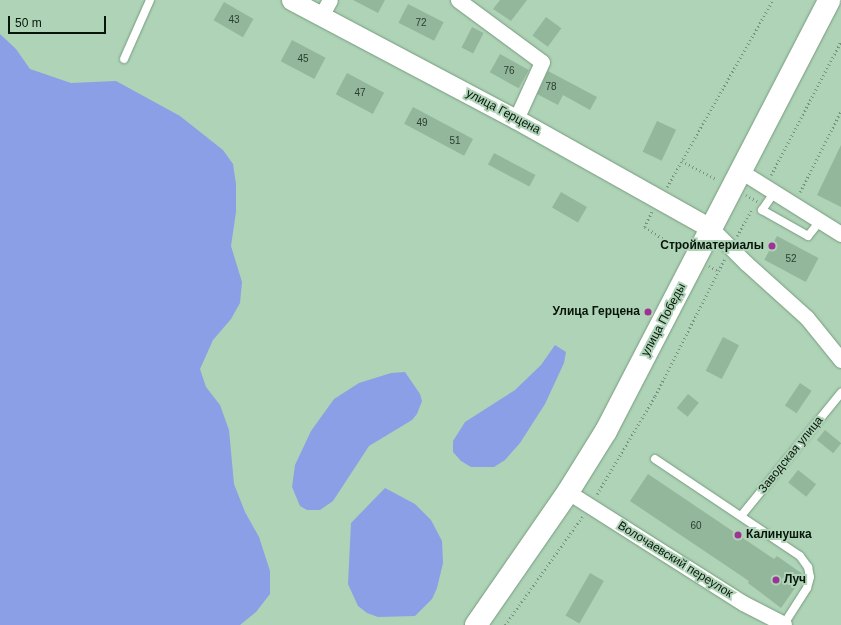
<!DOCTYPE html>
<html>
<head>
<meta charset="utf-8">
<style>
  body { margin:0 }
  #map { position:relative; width:841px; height:625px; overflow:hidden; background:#aed3b6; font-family:Helvetica,sans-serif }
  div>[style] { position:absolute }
  .green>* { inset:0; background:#8b9fe6 }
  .building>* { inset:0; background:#93b79a; transform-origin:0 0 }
  .path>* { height:2.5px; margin-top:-1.25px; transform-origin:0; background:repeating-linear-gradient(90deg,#76937d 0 1px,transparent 0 4px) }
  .roads { filter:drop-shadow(0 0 1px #779a7e) drop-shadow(0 0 1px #779a7e) }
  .service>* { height:8px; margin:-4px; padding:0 4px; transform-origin:4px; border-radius:4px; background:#fff }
  .minor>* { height:15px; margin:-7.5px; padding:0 7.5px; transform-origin:7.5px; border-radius:7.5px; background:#fff }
  .tertiary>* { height:19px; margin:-9.5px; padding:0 9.5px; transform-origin:9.5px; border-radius:9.5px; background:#fff }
  .trunk>* { height:22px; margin:-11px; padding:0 11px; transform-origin:11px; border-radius:11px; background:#fff }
  .dots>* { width:11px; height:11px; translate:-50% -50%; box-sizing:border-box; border:2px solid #aed3b6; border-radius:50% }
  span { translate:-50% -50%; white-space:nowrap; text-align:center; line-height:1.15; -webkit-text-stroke:4px #aed3b6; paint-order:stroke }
  .number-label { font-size:10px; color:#2b3e2f }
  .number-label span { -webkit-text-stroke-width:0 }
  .street-label { font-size:12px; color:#08150b }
  .poi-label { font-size:12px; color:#08150b; font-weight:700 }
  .right { translate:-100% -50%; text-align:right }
  .left { translate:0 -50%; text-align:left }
  .scale { position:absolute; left:8px; top:16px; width:98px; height:18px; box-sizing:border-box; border:2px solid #08150b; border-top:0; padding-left:5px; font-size:12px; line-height:14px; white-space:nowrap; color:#08150b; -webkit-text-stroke:3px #aed3b6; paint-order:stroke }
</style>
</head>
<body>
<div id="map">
  <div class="green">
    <i style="clip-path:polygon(0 34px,16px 49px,30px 69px,71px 83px,116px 81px,180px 116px,223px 150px,233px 164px,236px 184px,236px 212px,231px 246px,242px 282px,240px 303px,231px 319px,213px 340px,200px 369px,206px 387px,220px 405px,229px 430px,234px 484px,245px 512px,259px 537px,270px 571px,270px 594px,256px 612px,240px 625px,0 625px)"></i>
    <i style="clip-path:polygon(555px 345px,566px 352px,564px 363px,545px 404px,520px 443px,505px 460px,494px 467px,471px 467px,461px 461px,453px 452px,453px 441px,465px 422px,515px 390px,541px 365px)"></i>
    <i style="clip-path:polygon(405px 372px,420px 394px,422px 401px,417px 414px,412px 420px,369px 446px,333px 501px,320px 510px,307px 510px,300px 506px,292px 487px,295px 465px,311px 431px,334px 399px,359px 383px,391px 373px)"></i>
    <i style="clip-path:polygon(385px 488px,415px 504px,431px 520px,442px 541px,443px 563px,437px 588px,432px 599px,415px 616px,378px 617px,367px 613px,358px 606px,348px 584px,351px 523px)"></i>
  </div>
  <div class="building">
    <i style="clip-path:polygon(353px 0,385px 0,378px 13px)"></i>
    <i style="clip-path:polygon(500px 0,527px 0,511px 21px,493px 9px)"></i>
    <i style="left:224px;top:2px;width:34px;height:21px;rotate:30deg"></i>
    <i style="left:408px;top:4px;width:40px;height:21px;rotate:27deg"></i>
    <i style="left:546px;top:17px;width:19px;height:23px;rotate:36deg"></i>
    <i style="left:472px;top:27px;width:13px;height:23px;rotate:27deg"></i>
    <i style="left:292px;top:40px;width:38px;height:24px;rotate:28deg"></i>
    <i style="left:500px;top:54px;width:33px;height:21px;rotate:29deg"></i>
    <i style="clip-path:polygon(548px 71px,597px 97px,590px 110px,563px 95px,558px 105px,537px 94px)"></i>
    <i style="left:347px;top:73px;width:42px;height:24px;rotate:28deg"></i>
    <i style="left:413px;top:107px;width:68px;height:19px;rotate:28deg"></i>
    <i style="left:657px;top:121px;width:21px;height:34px;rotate:25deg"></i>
    <i style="clip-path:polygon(841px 145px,841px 207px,817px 195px)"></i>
    <i style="left:494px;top:153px;width:47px;height:13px;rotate:28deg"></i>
    <i style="left:561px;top:192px;width:30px;height:18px;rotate:30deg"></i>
    <i style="left:777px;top:236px;width:47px;height:27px;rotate:28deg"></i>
    <i style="left:723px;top:337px;width:18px;height:38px;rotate:27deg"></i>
    <i style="left:800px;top:383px;width:14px;height:27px;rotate:34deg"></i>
    <i style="left:688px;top:394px;width:14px;height:18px;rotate:39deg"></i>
    <i style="left:825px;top:430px;width:21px;height:13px;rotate:39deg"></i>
    <i style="left:798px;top:470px;width:23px;height:16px;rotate:38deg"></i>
    <i style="clip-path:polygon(648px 474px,774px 559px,777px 556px,804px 575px,781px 608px,748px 583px,749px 581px,630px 501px)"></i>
    <i style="left:590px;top:573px;width:16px;height:49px;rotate:30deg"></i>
  </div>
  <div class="path">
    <i style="left:682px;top:161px;width:40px;rotate:28deg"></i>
    <i style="left:771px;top:175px;width:151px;rotate:-62.4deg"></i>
    <i style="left:667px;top:187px;width:215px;rotate:-60.5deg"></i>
    <i style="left:800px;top:192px;width:91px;rotate:-63.2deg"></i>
    <i style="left:746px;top:195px;width:13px;rotate:29deg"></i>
    <i style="left:652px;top:212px;width:17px;rotate:115deg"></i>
    <i style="left:645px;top:227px;width:43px;rotate:32.6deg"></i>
    <i style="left:737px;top:236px;width:29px;rotate:-61deg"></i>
    <i style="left:709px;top:266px;width:11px;rotate:27deg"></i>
    <i style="left:597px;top:494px;width:114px;rotate:-59.4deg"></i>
    <i style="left:655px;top:396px;width:153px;rotate:-63.1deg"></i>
    <i style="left:505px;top:625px;width:133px;rotate:-54.5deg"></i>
  </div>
  <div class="roads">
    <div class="service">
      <i style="left:124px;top:59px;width:64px;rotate:-66.2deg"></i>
      <i style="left:774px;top:193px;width:21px;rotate:125deg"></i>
      <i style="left:762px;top:210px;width:53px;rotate:29.5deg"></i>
      <i style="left:808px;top:236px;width:19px;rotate:-51deg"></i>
      <i style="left:655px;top:459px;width:174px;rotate:33.8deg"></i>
      <i style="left:800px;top:556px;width:14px;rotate:54deg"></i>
      <i style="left:808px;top:567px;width:10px;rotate:79deg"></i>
      <i style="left:810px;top:577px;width:11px;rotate:105deg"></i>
      <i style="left:807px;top:588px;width:43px;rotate:122.6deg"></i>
      <i style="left:784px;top:624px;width:3px;rotate:18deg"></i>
      <i style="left:741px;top:516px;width:159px;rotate:-50.9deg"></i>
    </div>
    <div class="minor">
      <i style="left:458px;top:0;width:104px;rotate:36.4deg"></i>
      <i style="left:542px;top:62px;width:63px;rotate:114.5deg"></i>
      <i style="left:321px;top:16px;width:18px;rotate:-61deg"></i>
      <i style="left:742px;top:172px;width:117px;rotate:32.1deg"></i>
      <i style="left:712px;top:229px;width:48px;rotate:45deg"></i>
      <i style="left:746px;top:263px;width:82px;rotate:42deg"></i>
      <i style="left:807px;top:318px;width:54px;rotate:51deg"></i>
      <i style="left:568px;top:492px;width:207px;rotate:32.4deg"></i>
      <i style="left:743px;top:603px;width:46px;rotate:27.1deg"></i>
    </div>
    <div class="tertiary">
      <i style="left:291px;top:0;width:255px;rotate:27.9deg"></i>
      <i style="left:516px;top:119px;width:225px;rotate:29.3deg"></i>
    </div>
    <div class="trunk">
      <i style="left:476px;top:625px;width:162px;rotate:-55.3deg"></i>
      <i style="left:568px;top:492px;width:72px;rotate:-58.1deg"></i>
      <i style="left:606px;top:431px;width:485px;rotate:-62.6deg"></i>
    </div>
  </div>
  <div class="dots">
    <i style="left:772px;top:246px;background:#9d3395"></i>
    <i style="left:648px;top:312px;background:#9d3395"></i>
    <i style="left:738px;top:535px;background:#9d3395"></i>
    <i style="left:776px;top:580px;background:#9d3395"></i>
  </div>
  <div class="number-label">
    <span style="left:234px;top:20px">43</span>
    <span style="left:421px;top:23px">72</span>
    <span style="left:303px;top:59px">45</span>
    <span style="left:509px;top:71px">76</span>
    <span style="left:551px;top:87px">78</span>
    <span style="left:360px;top:93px">47</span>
    <span style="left:422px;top:123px">49</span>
    <span style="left:455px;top:141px">51</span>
    <span style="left:791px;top:259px">52</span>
    <span style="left:696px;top:526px">60</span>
  </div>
  <div class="street-label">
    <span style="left:503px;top:112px;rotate:28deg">улица Герцена</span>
    <span style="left:664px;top:320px;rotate:-62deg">улица Победы</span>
    <span style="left:791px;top:455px;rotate:-51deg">Заводская улица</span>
    <span style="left:675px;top:560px;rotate:32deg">Волочаевский переулок</span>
  </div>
  <div class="poi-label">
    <span class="right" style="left:764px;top:246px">Стройматериалы</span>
    <span class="right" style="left:640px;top:312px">Улица Герцена</span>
    <span class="left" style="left:746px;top:535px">Калинушка</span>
    <span class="left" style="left:784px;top:580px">Луч</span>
  </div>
  <div class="scale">50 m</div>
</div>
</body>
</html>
